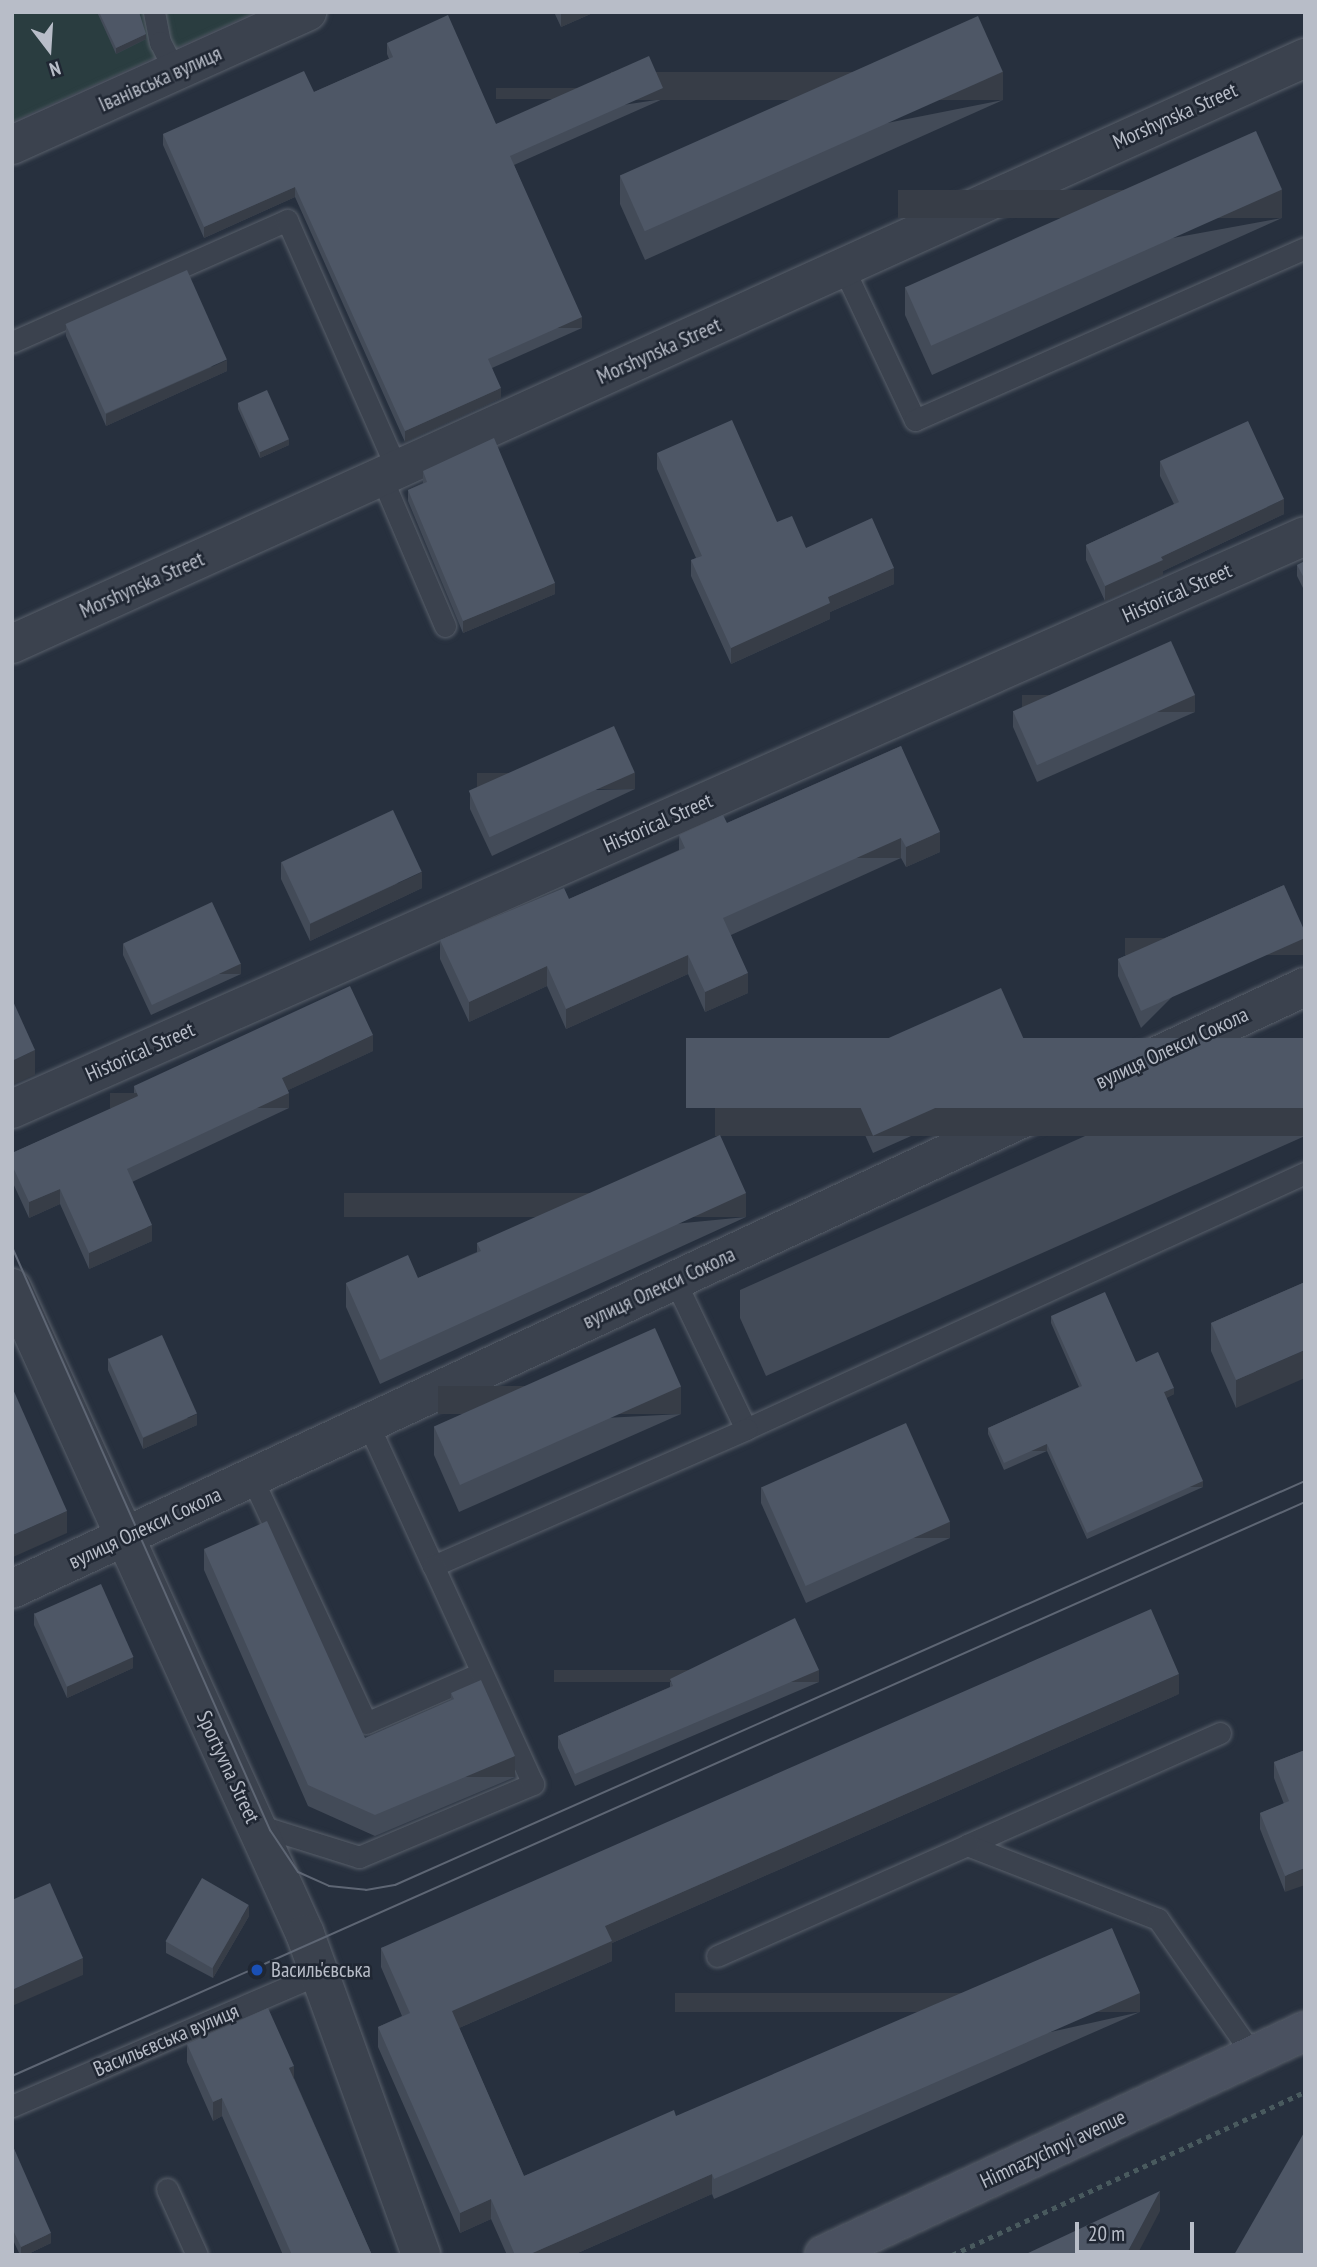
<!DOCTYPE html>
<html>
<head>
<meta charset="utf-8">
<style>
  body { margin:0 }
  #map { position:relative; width:1317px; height:2267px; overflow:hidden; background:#27303e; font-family:"PT Sans Narrow",sans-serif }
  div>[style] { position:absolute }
  .green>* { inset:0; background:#2a3d40 }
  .path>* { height:4.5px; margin-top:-2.25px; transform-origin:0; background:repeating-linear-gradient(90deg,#495a5e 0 5px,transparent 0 10px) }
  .roads { filter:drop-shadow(0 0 2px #59606b) drop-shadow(0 0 2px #59606b) }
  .lane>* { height:21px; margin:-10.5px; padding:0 10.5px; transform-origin:10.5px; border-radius:10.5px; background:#3b424e }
  .street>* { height:38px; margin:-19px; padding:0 19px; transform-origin:19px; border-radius:19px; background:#3b424e }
  .secondary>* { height:38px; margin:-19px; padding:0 19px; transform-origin:19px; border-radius:19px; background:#4a5160 }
  .tram>* { height:2px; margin:-1px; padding:0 1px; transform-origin:1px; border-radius:1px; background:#5e6674 }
  .wall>* { inset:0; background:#434b58; transform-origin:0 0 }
  .shaded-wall>* { inset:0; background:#373d47; transform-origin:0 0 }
  .building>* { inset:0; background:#4e5766; transform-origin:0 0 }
  .dots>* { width:19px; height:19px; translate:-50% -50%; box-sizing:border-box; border:4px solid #202733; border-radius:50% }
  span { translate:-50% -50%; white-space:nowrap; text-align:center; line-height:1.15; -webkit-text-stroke:5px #202733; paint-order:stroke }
  .street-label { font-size:21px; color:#b8bdc8 }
  .poi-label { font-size:21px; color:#b8bdc8 }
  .left { translate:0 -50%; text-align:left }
  .frame { position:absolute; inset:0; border:14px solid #b8bdc8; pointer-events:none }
  .north { position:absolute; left:14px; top:14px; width:70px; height:70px; -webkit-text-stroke:5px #202733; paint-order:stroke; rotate:163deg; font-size:19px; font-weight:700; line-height:28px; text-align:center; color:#b8bdc8 }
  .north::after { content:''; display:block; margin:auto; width:24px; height:32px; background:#b8bdc8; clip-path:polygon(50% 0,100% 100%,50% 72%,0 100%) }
  .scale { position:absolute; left:1075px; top:2222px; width:119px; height:32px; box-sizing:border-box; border:4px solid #b8bdc8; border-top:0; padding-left:9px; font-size:21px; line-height:24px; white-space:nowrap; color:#b8bdc8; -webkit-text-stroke:5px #202733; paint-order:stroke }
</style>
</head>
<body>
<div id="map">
  <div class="green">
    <i style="clip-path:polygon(12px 12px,256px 12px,12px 122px)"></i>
  </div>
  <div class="path">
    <i style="left:952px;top:2255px;width:389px;rotate:-24.8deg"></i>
  </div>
  <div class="roads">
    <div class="lane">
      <i style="left:154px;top:12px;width:31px;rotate:79deg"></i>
      <i style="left:160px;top:42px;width:34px;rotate:63deg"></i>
      <i style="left:843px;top:267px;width:169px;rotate:64.8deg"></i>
      <i style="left:915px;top:420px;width:426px;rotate:-23.8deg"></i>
      <i style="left:12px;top:342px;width:301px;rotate:-23.9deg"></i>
      <i style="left:287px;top:220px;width:272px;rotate:66.2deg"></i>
      <i style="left:381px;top:476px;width:163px;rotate:66.9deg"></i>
      <i style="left:675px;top:1281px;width:164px;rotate:64.4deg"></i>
      <i style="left:746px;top:1429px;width:615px;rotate:-24.61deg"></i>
      <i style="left:368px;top:1424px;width:156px;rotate:65.4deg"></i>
      <i style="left:433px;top:1566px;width:342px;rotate:-23.6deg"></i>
      <i style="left:252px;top:1478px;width:270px;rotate:65deg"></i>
      <i style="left:366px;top:1723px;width:125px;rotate:-23.5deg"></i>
      <i style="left:1220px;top:1733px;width:277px;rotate:156.1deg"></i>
      <i style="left:967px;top:1845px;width:205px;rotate:21.2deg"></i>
      <i style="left:1158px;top:1919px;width:166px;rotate:55.1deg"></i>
      <i style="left:254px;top:1824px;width:110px;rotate:17.4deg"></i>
      <i style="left:359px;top:1857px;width:189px;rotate:-22.8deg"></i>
      <i style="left:533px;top:1784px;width:240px;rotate:-114.6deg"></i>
      <i style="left:717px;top:1956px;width:274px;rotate:-23.9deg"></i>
      <i style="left:12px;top:2106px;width:334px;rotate:-23.3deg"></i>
      <i style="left:167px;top:2189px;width:72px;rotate:65.6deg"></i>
    </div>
    <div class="street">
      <i style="left:12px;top:145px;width:324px;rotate:-24.3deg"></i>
      <i style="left:12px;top:644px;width:1420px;rotate:-24.38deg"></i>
      <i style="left:12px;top:1109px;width:1414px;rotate:-23.9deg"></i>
      <i style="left:12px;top:1288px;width:709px;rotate:65.6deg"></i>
      <i style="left:305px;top:1934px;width:341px;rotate:70.1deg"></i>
      <i style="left:12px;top:1589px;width:1426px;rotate:-24.97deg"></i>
    </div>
    <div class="secondary">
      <i style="left:824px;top:2255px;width:531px;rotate:-24.97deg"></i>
    </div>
  </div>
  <div class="tram">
    <i style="left:12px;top:1247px;width:638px;rotate:66.13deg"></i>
    <i style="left:270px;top:1830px;width:50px;rotate:56.3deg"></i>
    <i style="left:298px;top:1872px;width:34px;rotate:24deg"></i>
    <i style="left:329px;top:1886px;width:37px;rotate:6deg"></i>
    <i style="left:366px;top:1890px;width:29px;rotate:-10deg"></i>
    <i style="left:395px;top:1885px;width:996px;rotate:-23.94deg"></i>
    <i style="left:12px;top:2076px;width:1415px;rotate:-23.94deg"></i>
  </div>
  <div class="wall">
    <i style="clip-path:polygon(97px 12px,139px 12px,146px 39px,116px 54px)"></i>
    <i style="clip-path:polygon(554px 12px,595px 12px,561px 27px)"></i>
    <i style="clip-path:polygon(387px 43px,496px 124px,663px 99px,514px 165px,582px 328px,492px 368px,501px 398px,405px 442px,295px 197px,204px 238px,163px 145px,163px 134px,314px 92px,389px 59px,387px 54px)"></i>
    <i style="clip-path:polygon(1003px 100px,645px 260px,620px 204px,620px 176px)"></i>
    <i style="clip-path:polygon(1282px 218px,932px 375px,905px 315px,905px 287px)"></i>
    <i style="clip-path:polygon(66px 324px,227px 371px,106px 426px,66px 336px)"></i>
    <i style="clip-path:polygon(238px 403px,289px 445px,260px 458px,238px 409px)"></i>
    <i style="clip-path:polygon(657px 453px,777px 522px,806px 548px,894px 584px,830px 612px,830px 619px,731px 664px,691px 576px,691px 560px,696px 558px,657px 469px)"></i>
    <i style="clip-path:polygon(1160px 461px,1284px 514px,1163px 571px,1163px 575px,1105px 601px,1086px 560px,1086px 545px,1174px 504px,1160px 476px)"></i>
    <i style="clip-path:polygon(423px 471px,555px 594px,463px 633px,408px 501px,408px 490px,423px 483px)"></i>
    <i style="clip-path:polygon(1305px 561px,1305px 592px,1297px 576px,1297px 565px)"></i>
    <i style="clip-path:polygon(1013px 711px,1195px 712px,1037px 782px,1013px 727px)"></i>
    <i style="clip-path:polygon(901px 746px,940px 852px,906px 867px,901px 858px,731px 935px,748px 993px,705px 1012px,688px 974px,566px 1029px,547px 986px,469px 1022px,440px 959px,440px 940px,569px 899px,679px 850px,679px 835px,727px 823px)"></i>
    <i style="clip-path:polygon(635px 789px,492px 856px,470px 809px,470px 793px)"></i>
    <i style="clip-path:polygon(281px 862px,422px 888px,310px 941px,281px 879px)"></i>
    <i style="clip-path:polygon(1284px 885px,1141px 1028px,1118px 976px,1118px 959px)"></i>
    <i style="clip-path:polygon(123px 944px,241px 974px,151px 1015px,123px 955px)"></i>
    <i style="clip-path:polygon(1305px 1038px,1305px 1136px,766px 1376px,740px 1318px,740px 1290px)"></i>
    <i style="clip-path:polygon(373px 1051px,288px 1090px,289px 1108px,132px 1182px,152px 1241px,89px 1269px,60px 1204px,29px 1218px,12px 1181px,12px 1153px,134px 1099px,134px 1086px)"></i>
    <i style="clip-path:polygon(839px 1060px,1035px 1081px,873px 1153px,839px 1076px)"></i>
    <i style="clip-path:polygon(746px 1217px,380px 1384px,346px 1307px,346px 1283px,418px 1278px,477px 1252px,477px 1243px)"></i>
    <i style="clip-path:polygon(1305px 1282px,1236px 1408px,1211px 1351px,1211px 1323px)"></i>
    <i style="clip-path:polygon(1051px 1316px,1136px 1362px,1174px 1394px,1166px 1398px,1203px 1487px,1087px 1539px,1047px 1451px,1004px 1470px,988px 1434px,988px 1428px,1079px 1387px,1051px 1323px)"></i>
    <i style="clip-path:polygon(108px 1358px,197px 1425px,143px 1449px,108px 1370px)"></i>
    <i style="clip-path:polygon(681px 1414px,459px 1512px,434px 1455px,434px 1427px)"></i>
    <i style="clip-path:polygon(761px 1487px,950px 1538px,806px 1603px,761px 1503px)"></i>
    <i style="clip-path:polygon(204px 1549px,365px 1738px,451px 1700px,451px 1693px,515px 1777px,375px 1836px,308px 1806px,204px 1570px)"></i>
    <i style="clip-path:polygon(34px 1613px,133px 1668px,67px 1698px,34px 1625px)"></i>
    <i style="clip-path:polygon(670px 1679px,819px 1682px,575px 1786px,558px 1748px,558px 1736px,670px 1687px)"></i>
    <i style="clip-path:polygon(1179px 1694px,612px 1943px,612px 1961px,459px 2028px,524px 2176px,676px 2116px,1140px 2012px,714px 2199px,712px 2194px,573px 2255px,507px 2255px,491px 2219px,460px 2233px,378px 2047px,378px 2027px,402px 2016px,381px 1967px,381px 1948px)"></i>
    <i style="clip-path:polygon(1305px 1750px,1285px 1892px,1260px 1829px,1260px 1813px,1284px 1804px,1274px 1778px,1274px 1762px)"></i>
    <i style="clip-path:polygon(249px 1916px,213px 1978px,166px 1953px,166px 1941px)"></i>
    <i style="clip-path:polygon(187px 2044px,294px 2078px,372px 2255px,283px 2255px,222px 2116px,213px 2121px,187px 2062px)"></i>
    <i style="left:1304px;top:2091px;width:1px;height:21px"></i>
    <i style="clip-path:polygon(12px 2144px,51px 2243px,26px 2255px,20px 2255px,12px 2238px)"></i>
  </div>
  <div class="shaded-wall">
    <i style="clip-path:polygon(561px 12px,595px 12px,561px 27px)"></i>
    <i style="clip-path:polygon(146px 34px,146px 39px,116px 54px,116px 48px)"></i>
    <i style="left:1003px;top:72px;width:28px;height:392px;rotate:90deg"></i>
    <i style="left:663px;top:88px;width:11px;height:167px;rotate:90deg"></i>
    <i style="clip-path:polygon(295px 187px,295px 197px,204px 238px,204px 227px)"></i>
    <i style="left:1282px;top:190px;width:28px;height:384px;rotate:90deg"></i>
    <i style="left:582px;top:317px;width:11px;height:103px;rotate:90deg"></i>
    <i style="clip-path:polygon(227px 360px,227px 371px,106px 426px,106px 414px)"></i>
    <i style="clip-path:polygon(501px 388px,501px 398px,405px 442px,405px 431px)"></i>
    <i style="clip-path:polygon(289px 439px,289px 445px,260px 458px,260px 452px)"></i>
    <i style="clip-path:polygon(1284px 499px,1284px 514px,1163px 571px,1163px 575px,1105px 601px,1105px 586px,1161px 557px)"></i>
    <i style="clip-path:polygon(894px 568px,894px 584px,830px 612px,830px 619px,731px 664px,731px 648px,828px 597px)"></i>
    <i style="clip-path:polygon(555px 583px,555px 594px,463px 633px,463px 621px)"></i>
    <i style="left:1195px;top:695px;width:17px;height:173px;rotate:90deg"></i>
    <i style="left:635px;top:773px;width:16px;height:158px;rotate:90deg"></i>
    <i style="clip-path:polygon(940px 832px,940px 852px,906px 867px,906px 847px)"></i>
    <i style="left:901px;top:838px;width:20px;height:195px;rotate:90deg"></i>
    <i style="clip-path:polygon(422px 872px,422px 888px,310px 941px,310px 924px)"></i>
    <i style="left:1305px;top:938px;width:17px;height:180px;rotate:90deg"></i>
    <i style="clip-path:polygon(688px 955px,688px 974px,566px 1029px,566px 1009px)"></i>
    <i style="left:241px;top:963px;width:11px;height:99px;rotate:90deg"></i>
    <i style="clip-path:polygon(547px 966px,547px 986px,469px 1022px,469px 1002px)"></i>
    <i style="clip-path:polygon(748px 973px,748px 993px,705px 1012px,705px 992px)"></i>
    <i style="clip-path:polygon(373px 1035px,373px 1051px,282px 1093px,282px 1078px)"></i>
    <i style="clip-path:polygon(35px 1050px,35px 1075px,12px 1085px,12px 1061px)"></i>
    <i style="left:1035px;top:1064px;width:17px;height:178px;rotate:90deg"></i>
    <i style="left:289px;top:1093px;width:15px;height:179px;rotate:90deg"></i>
    <i style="left:1305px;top:1108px;width:28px;height:590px;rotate:90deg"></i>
    <i style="clip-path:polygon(60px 1189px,60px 1204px,29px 1218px,29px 1202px)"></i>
    <i style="left:746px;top:1193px;width:24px;height:402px;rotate:90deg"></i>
    <i style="clip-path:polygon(152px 1225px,152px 1241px,89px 1269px,89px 1253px)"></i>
    <i style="clip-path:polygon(1305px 1350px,1305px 1378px,1236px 1408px,1236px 1380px)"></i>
    <i style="left:681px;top:1386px;width:28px;height:243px;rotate:90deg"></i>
    <i style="clip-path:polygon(1174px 1388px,1174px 1394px,1164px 1399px,1164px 1392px)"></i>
    <i style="clip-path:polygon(197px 1414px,197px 1425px,143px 1449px,143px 1438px)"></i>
    <i style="left:1047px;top:1444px;width:7px;height:47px;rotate:90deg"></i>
    <i style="left:1203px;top:1481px;width:6px;height:127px;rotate:90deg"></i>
    <i style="clip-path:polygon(67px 1511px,67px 1533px,13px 1557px,13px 1535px)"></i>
    <i style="left:950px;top:1522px;width:16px;height:158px;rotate:90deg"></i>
    <i style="clip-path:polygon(133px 1657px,133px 1668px,67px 1698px,67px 1686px)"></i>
    <i style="left:819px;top:1670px;width:12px;height:265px;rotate:90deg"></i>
    <i style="clip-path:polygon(1179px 1674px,1179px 1694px,612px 1943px,612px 1961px,452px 2031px,452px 2011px,605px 1926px)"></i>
    <i style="left:515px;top:1756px;width:21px;height:152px;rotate:90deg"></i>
    <i style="clip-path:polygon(1305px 1868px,1305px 1885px,1285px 1892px,1285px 1876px)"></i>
    <i style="clip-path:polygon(249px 1905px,249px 1916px,213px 1978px,213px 1967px)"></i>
    <i style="clip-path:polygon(83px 1958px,83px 1975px,12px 2006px,12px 1990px)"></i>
    <i style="left:1140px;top:1993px;width:19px;height:465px;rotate:90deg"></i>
    <i style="clip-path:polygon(294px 2066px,294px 2084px,289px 2068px)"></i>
    <i style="clip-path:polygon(222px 2098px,222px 2116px,213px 2121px,213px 2102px)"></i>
    <i style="clip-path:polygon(712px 2174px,712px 2194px,573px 2255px,528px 2255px)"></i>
    <i style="clip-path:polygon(1160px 2191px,1160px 2211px,1137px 2255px,1126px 2255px)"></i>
    <i style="clip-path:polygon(491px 2199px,491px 2219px,460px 2233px,460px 2213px)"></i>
    <i style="clip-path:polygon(51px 2233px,51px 2243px,26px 2255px,21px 2255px,21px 2247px)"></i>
  </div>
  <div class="building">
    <i style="clip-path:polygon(99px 12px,139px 12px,146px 34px,116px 48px)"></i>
    <i style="clip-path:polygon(448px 15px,496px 124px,649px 56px,663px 88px,510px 156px,582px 317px,488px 359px,501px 388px,405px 431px,295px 187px,204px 227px,163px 134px,304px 71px,314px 92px,393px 57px,387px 43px)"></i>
    <i style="left:978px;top:16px;width:61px;height:392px;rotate:66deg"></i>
    <i style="left:1256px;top:131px;width:64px;height:384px;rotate:66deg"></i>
    <i style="left:187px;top:270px;width:98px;height:133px;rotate:66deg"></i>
    <i style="left:267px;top:390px;width:54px;height:32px;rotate:66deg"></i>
    <i style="clip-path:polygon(732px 420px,777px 522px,792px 516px,806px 548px,872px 518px,894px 568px,828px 597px,830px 603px,731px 648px,691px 560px,702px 556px,657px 453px)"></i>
    <i style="clip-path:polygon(1248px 421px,1284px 499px,1161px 557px,1163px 560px,1105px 586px,1086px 545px,1179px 502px,1160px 461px)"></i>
    <i style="clip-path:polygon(494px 438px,555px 583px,463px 621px,408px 490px,427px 482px,423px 471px)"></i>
    <i style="clip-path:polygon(1305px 561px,1305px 580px,1297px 565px)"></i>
    <i style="left:1171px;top:641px;width:59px;height:173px;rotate:66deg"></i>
    <i style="left:614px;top:726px;width:51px;height:159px;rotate:66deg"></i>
    <i style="clip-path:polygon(901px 746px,940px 832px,906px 847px,901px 838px,723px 918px,748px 973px,705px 992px,688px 955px,566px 1009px,547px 966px,469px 1002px,440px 940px,564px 888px,569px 899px,685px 848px,679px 835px,723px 815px,727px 823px)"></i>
    <i style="left:393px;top:810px;width:68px;height:123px;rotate:65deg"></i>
    <i style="clip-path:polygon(1284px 885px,1305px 932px,1305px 938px,1141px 1011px,1118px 959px)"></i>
    <i style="left:212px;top:902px;width:68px;height:98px;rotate:65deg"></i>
    <i style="clip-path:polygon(350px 986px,373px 1035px,282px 1078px,289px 1093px,127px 1169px,152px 1225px,89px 1253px,60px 1189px,29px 1202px,12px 1165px,12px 1153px,138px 1096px,134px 1086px)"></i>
    <i style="left:1001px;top:988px;width:83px;height:177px;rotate:66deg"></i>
    <i style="clip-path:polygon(12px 999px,35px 1050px,12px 1061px)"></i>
    <i style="left:1305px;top:1038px;width:70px;height:619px;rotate:90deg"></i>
    <i style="clip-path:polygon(720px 1135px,746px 1193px,380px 1360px,346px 1283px,408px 1255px,418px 1278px,481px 1251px,477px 1243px)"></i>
    <i style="clip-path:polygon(1305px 1282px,1305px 1350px,1236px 1380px,1211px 1323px)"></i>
    <i style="clip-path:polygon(1105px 1292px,1136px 1362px,1158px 1352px,1174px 1388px,1164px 1392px,1203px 1481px,1087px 1533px,1047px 1444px,1004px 1463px,988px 1428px,1082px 1386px,1051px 1316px)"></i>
    <i style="left:655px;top:1328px;width:64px;height:242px;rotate:66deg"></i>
    <i style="left:162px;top:1335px;width:86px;height:59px;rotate:66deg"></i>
    <i style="clip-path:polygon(12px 1387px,67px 1511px,13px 1535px,12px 1534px)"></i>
    <i style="left:906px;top:1423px;width:108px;height:158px;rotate:66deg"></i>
    <i style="clip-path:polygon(267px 1521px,365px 1738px,454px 1699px,451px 1693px,481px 1680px,515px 1756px,375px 1815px,308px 1785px,204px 1549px)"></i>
    <i style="left:101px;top:1584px;width:80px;height:73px;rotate:66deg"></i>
    <i style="clip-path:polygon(1151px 1609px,1179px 1674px,605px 1926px,612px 1941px,452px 2011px,524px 2176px,674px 2110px,676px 2116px,1112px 1928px,1140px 1993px,714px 2179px,712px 2174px,528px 2255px,515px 2255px,491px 2199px,460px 2213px,378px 2027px,410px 2013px,381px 1948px)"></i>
    <i style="clip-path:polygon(795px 1618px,819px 1670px,575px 1774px,558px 1736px,673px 1686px,670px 1679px)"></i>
    <i style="clip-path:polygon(1305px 1750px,1305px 1868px,1285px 1876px,1260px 1813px,1289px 1801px,1274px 1762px)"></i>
    <i style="left:202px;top:1878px;width:54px;height:73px;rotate:30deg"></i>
    <i style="clip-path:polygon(50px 1883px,83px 1958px,12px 1990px,12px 1900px)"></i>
    <i style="clip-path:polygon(268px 2008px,294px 2066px,289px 2068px,372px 2255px,292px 2255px,222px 2098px,213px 2102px,187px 2044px)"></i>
    <i style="clip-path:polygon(1305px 2131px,1305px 2255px,1234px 2255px)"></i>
    <i style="clip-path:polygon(12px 2144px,51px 2233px,21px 2247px,12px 2228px)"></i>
    <i style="clip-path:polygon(1160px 2191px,1126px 2255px,1024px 2255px)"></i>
  </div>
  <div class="dots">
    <i style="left:257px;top:1970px;background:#1a4fb4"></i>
  </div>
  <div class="street-label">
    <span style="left:160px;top:79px;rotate:-24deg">Іванівська вулиця</span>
    <span style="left:1175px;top:116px;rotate:-24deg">Morshynska Street</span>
    <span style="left:659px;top:351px;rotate:-24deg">Morshynska Street</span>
    <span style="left:142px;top:585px;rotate:-24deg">Morshynska Street</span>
    <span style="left:1177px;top:593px;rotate:-24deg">Historical Street</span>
    <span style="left:658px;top:823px;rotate:-24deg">Historical Street</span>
    <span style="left:1172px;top:1048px;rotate:-25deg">вулиця Олекси Сокола</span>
    <span style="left:140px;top:1052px;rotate:-24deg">Historical Street</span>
    <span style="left:659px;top:1288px;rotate:-25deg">вулиця Олекси Сокола</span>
    <span style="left:145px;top:1528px;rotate:-25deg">вулиця Олекси Сокола</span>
    <span style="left:228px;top:1767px;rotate:65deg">Sportyvna Street</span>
    <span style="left:166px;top:2040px;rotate:-23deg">Васильєвська вулиця</span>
    <span style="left:1053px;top:2149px;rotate:-25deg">Himnazychnyi avenue</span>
  </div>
  <div class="poi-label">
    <span class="left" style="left:271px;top:1970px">Василь'євська</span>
  </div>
  <div class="frame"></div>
  <div class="north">N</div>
  <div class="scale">20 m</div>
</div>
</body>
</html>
